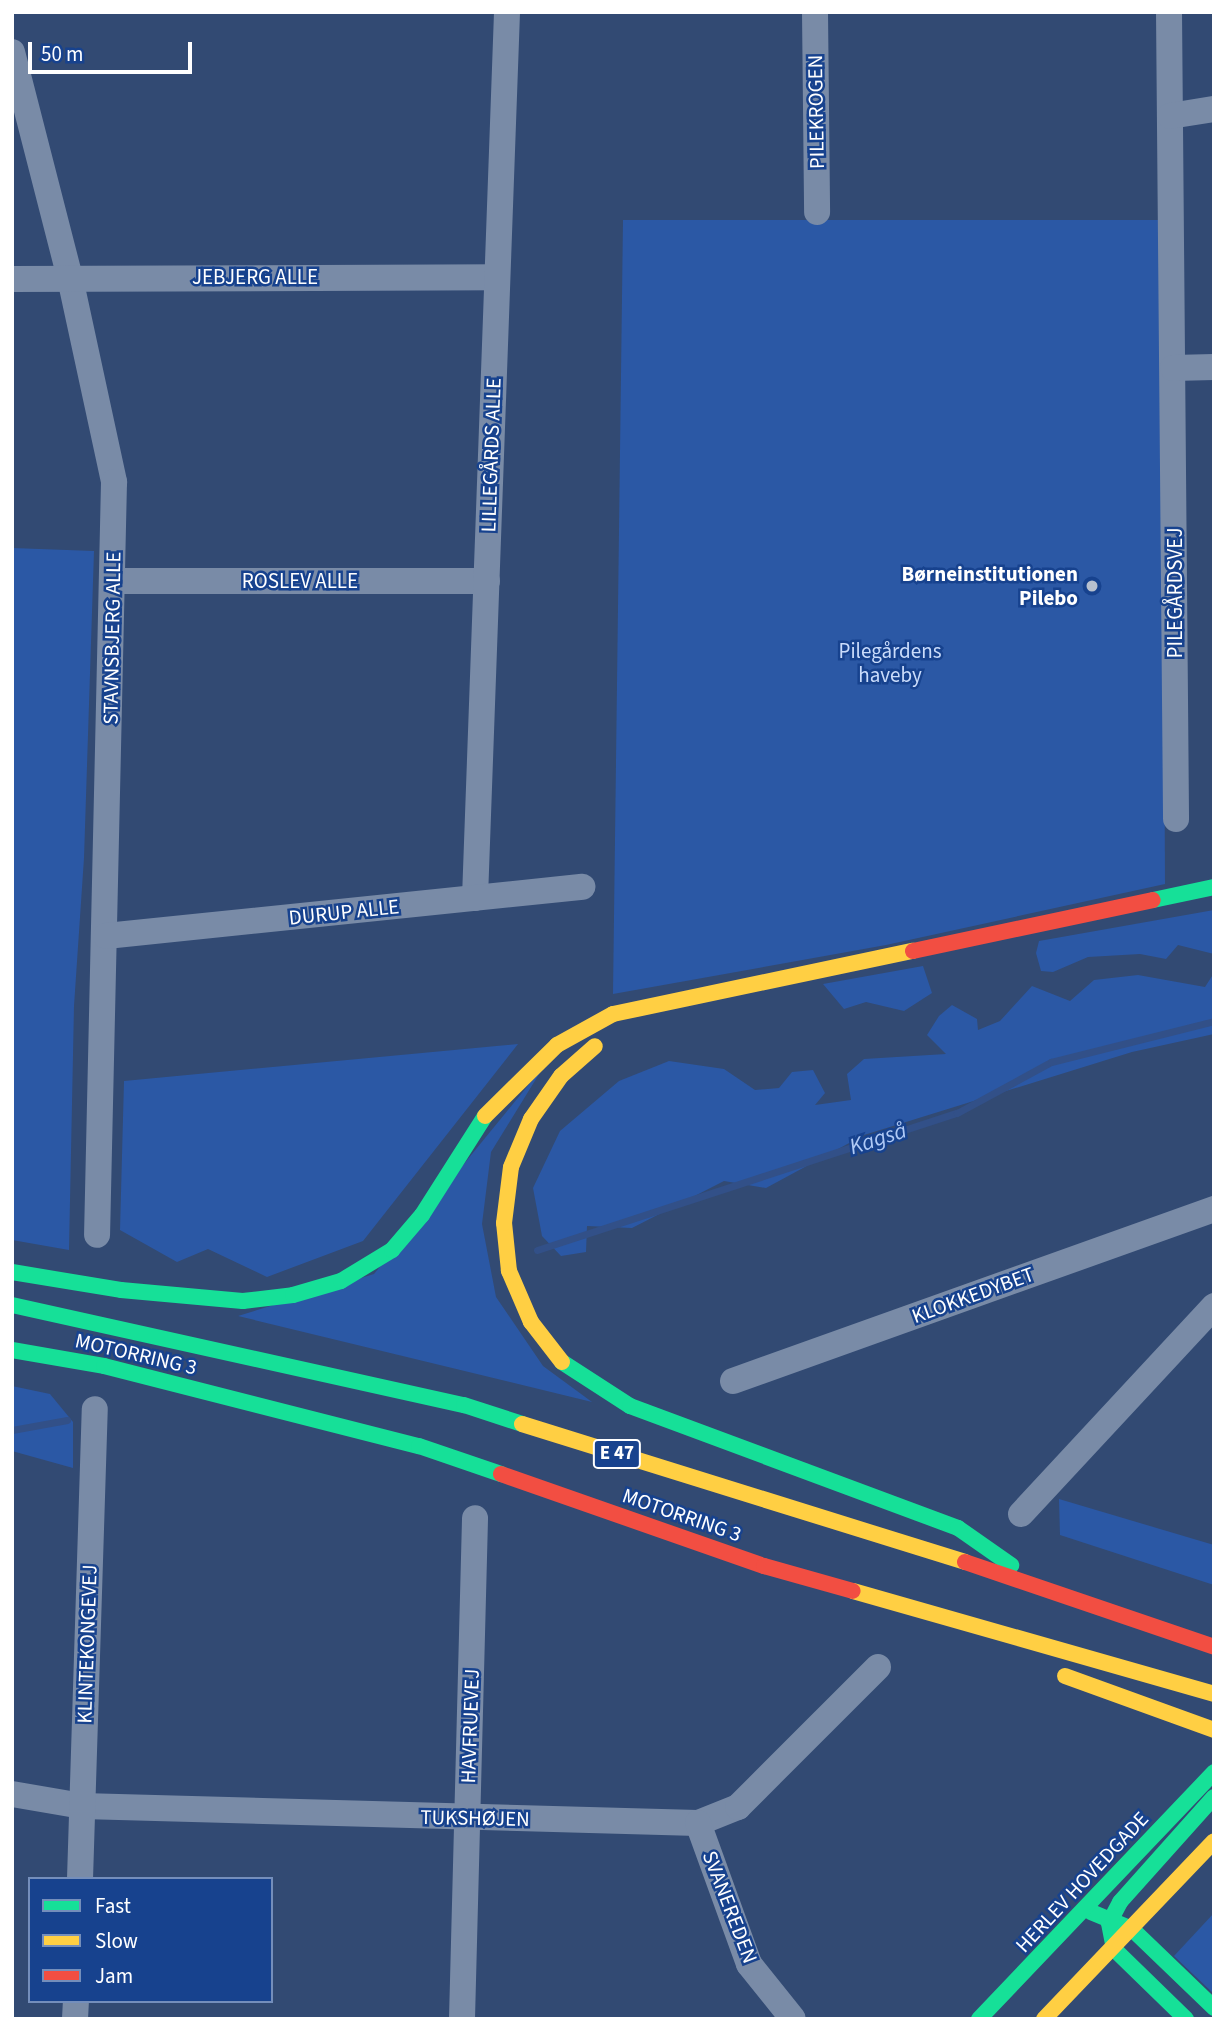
<!DOCTYPE html>
<html>
<head>
<meta charset="utf-8">
<style>
  body { margin:0 }
  #map { position:relative; width:1226px; height:2031px; overflow:hidden; background:#324a73; font-family:"Source Sans 3",sans-serif }
  div>[style] { position:absolute }
  .green>* { inset:0; background:#2b58a5 }
  .stream>* { height:7px; margin:-3.5px; padding:0 3.5px; transform-origin:3.5px; border-radius:3.5px; background:#325088 }
  .street>* { height:26px; margin:-13px; padding:0 13px; transform-origin:13px; border-radius:13px; background:#798ba7 }
  .fast>* { height:16px; margin:-8px; padding:0 8px; transform-origin:8px; border-radius:8px; background:#16e098 }
  .slow>* { height:16px; margin:-8px; padding:0 8px; transform-origin:8px; border-radius:8px; background:#ffcf43 }
  .jam>* { height:16px; margin:-8px; padding:0 8px; transform-origin:8px; border-radius:8px; background:#f24e42 }
  .dots>* { width:19px; height:19px; translate:-50% -50%; box-sizing:border-box; border:4px solid #17428e; border-radius:50% }
  span { translate:-50% -50%; white-space:nowrap; text-align:center; line-height:1.15; -webkit-text-stroke:5px #17428e; paint-order:stroke }
  .shield-label span { padding:2px 5px; background:#17428e; border:2px solid; border-radius:5px; -webkit-text-stroke-width:0 }
  .shield-label { font-size:19px; color:#fff; font-weight:700 }
  .street-label { font-size:21px; color:#fff }
  .poi-label { font-size:21px; color:#fff; font-weight:700 }
  .right { translate:-100% -50%; text-align:right }
  .park-label { font-size:21px; color:#cadcfb }
  .water-label { font-size:23px; color:#b0caf6; font-style:italic }
  .frame { position:absolute; inset:0; border:14px solid #fff; pointer-events:none }
  .legend { position:absolute; left:28px; top:1877px; width:245px; height:126px; box-sizing:border-box; background:#17428e; border:2px solid #748ebb; margin:0; padding:9px 12px; list-style:none; font-size:21px; color:#fff }
  .legend li { display:flex; align-items:center; gap:14px; height:35px }
  .legend b { width:35px; border:2px solid #748ebb }
  .scale { position:absolute; left:28px; top:42px; width:164px; height:32px; box-sizing:border-box; border:4px solid #fff; border-top:0; padding-left:9px; font-size:21px; line-height:24px; white-space:nowrap; color:#fff; -webkit-text-stroke:5px #17428e; paint-order:stroke }
</style>
</head>
<body>
<div id="map">
  <div class="green">
    <i style="clip-path:polygon(623px 220px,1162px 220px,1165px 884px,886px 945px,613px 994px)"></i>
    <i style="clip-path:polygon(12px 548px,94px 551px,84px 858px,74px 1006px,69px 1250px,12px 1240px)"></i>
    <i style="clip-path:polygon(1214px 910px,1214px 954px,1178px 945px,1166px 959px,1140px 954px,1088px 957px,1053px 972px,1041px 971px,1036px 953px,1039px 941px)"></i>
    <i style="clip-path:polygon(923px 966px,932px 993px,904px 1011px,866px 1002px,844px 1009px,823px 984px)"></i>
    <i style="clip-path:polygon(1214px 973px,1214px 1034px,1132px 1052px,864px 1135px,766px 1188px,724px 1181px,632px 1228px,587px 1226px,586px 1252px,561px 1256px,542px 1236px,533px 1188px,560px 1131px,619px 1081px,669px 1061px,724px 1069px,755px 1090px,779px 1088px,792px 1072px,813px 1070px,825px 1093px,815px 1105px,851px 1100px,847px 1074px,864px 1059px,946px 1054px,927px 1035px,939px 1016px,952px 1005px,977px 1019px,978px 1030px,1000px 1021px,1032px 986px,1070px 1001px,1094px 980px,1138px 975px,1205px 987px)"></i>
    <i style="clip-path:polygon(518px 1044px,363px 1241px,267px 1277px,208px 1249px,177px 1262px,120px 1230px,124px 1081px)"></i>
    <i style="clip-path:polygon(544px 1066px,491px 1152px,482px 1224px,496px 1297px,543px 1366px,592px 1402px,238px 1316px,374px 1274px)"></i>
    <i style="clip-path:polygon(12px 1386px,50px 1394px,73px 1422px,73px 1468px,12px 1451px)"></i>
    <i style="clip-path:polygon(1059px 1499px,1214px 1545px,1214px 1585px,1060px 1535px)"></i>
    <i style="clip-path:polygon(1214px 1913px,1214px 1994px,1174px 1956px)"></i>
  </div>
  <div class="stream">
    <i style="left:537px;top:1250px;width:442px;rotate:-18.1deg"></i>
    <i style="left:957px;top:1113px;width:107px;rotate:-28.5deg"></i>
    <i style="left:1051px;top:1062px;width:168px;rotate:-14.1deg"></i>
    <i style="left:12px;top:1430px;width:56px;rotate:-10.3deg"></i>
  </div>
  <div class="street">
    <i style="left:815px;top:12px;width:200px;rotate:89.4deg"></i>
    <i style="left:1169px;top:12px;width:807px;rotate:89.5deg"></i>
    <i style="left:12px;top:52px;width:233px;rotate:75.6deg"></i>
    <i style="left:70px;top:278px;width:209px;rotate:77.8deg"></i>
    <i style="left:114px;top:482px;width:753px;rotate:91.29deg"></i>
    <i style="left:1170px;top:116px;width:45px;rotate:-9deg"></i>
    <i style="left:12px;top:279px;width:485px;rotate:-0.2deg"></i>
    <i style="left:1173px;top:368px;width:41px;rotate:-1.4deg"></i>
    <i style="left:113px;top:581px;width:374px"></i>
    <i style="left:475px;top:898px;width:887px;rotate:-87.93deg"></i>
    <i style="left:106px;top:936px;width:479px;rotate:-5.9deg"></i>
    <i style="left:733px;top:1381px;width:511px;rotate:-19.68deg"></i>
    <i style="left:1021px;top:1514px;width:284px;rotate:-47.1deg"></i>
    <i style="left:12px;top:1794px;width:71px;rotate:9.7deg"></i>
    <i style="left:82px;top:1806px;width:616px;rotate:1.58deg"></i>
    <i style="left:698px;top:1823px;width:43px;rotate:-21.8deg"></i>
    <i style="left:738px;top:1807px;width:198px;rotate:-45deg"></i>
    <i style="left:698px;top:1823px;width:150px;rotate:70.1deg"></i>
    <i style="left:749px;top:1964px;width:70px;rotate:51.3deg"></i>
    <i style="left:80px;top:1879px;width:470px;rotate:-88.2deg"></i>
    <i style="left:75px;top:2019px;width:18px;rotate:-87deg"></i>
    <i style="left:462px;top:2019px;width:501px;rotate:-88.51deg"></i>
  </div>
  <div class="fast">
    <i style="left:1153px;top:900px;width:62px;rotate:-12deg"></i>
    <i style="left:12px;top:1272px;width:110px;rotate:9.4deg"></i>
    <i style="left:121px;top:1290px;width:122px;rotate:5.2deg"></i>
    <i style="left:243px;top:1301px;width:50px;rotate:-6.8deg"></i>
    <i style="left:293px;top:1295px;width:50px;rotate:-16.3deg"></i>
    <i style="left:341px;top:1281px;width:60px;rotate:-31.3deg"></i>
    <i style="left:392px;top:1250px;width:46px;rotate:-49.4deg"></i>
    <i style="left:422px;top:1215px;width:117px;rotate:-57.5deg"></i>
    <i style="left:12px;top:1305px;width:463px;rotate:12.5deg"></i>
    <i style="left:464px;top:1405px;width:61px;rotate:18.1deg"></i>
    <i style="left:12px;top:1350px;width:93px;rotate:9.9deg"></i>
    <i style="left:104px;top:1366px;width:325px;rotate:14.3deg"></i>
    <i style="left:419px;top:1446px;width:87px;rotate:18.9deg"></i>
    <i style="left:562px;top:1362px;width:81px;rotate:32.9deg"></i>
    <i style="left:630px;top:1406px;width:350px;rotate:20.4deg"></i>
    <i style="left:958px;top:1528px;width:65px;rotate:34.9deg"></i>
    <i style="left:1091px;top:1912px;width:44px;rotate:22.5deg"></i>
    <i style="left:1132px;top:1929px;width:114px;rotate:43.9deg"></i>
    <i style="left:979px;top:2019px;width:341px;rotate:-46.4deg"></i>
    <i style="left:1186px;top:2019px;width:100px;rotate:-135.8deg"></i>
    <i style="left:1114px;top:1949px;width:26px;rotate:-101deg"></i>
    <i style="left:1109px;top:1923px;width:24px;rotate:-62deg"></i>
    <i style="left:1120px;top:1902px;width:141px;rotate:-48.2deg"></i>
  </div>
  <div class="slow">
    <i style="left:485px;top:1116px;width:101px;rotate:-44.6deg"></i>
    <i style="left:557px;top:1045px;width:64px;rotate:-29deg"></i>
    <i style="left:613px;top:1014px;width:307px;rotate:-11.9deg"></i>
    <i style="left:562px;top:1362px;width:51px;rotate:-127.8deg"></i>
    <i style="left:531px;top:1322px;width:56px;rotate:-113.3deg"></i>
    <i style="left:509px;top:1271px;width:48px;rotate:-95.9deg"></i>
    <i style="left:504px;top:1223px;width:56px;rotate:-82.9deg"></i>
    <i style="left:511px;top:1167px;width:52px;rotate:-67.4deg"></i>
    <i style="left:531px;top:1119px;width:52px;rotate:-55.1deg"></i>
    <i style="left:561px;top:1076px;width:45px;rotate:-41.4deg"></i>
    <i style="left:522px;top:1424px;width:464px;rotate:17.3deg"></i>
    <i style="left:853px;top:1591px;width:375px;rotate:15.9deg"></i>
    <i style="left:1065px;top:1676px;width:158px;rotate:19.9deg"></i>
    <i style="left:1044px;top:2019px;width:246px;rotate:-46.3deg"></i>
  </div>
  <div class="jam">
    <i style="left:913px;top:951px;width:245px;rotate:-12deg"></i>
    <i style="left:501px;top:1474px;width:279px;rotate:19.3deg"></i>
    <i style="left:764px;top:1566px;width:92px;rotate:15.7deg"></i>
    <i style="left:965px;top:1562px;width:263px;rotate:18.8deg"></i>
  </div>
  <div class="dots">
    <i style="left:1092px;top:586px;background:#b7c0ce"></i>
  </div>
  <div class="shield-label">
    <span style="left:617px;top:1454px">E 47</span>
  </div>
  <div class="street-label">
    <span style="left:816px;top:112px;rotate:-91deg">PILEKROGEN</span>
    <span style="left:255px;top:277px">JEBJERG ALLE</span>
    <span style="left:491px;top:455px;rotate:-88deg">LILLEGÅRDS ALLE</span>
    <span style="left:300px;top:581px">ROSLEV ALLE</span>
    <span style="left:1175px;top:593px;rotate:-90deg">PILEGÅRDSVEJ</span>
    <span style="left:112px;top:638px;rotate:-89deg">STAVNSBJERG ALLE</span>
    <span style="left:344px;top:912px;rotate:-6deg">DURUP ALLE</span>
    <span style="left:973px;top:1295px;rotate:-20deg">KLOKKEDYBET</span>
    <span style="left:136px;top:1354px;rotate:13deg">MOTORRING 3</span>
    <span style="left:682px;top:1515px;rotate:19deg">MOTORRING 3</span>
    <span style="left:87px;top:1644px;rotate:-88deg">KLINTEKONGEVEJ</span>
    <span style="left:470px;top:1726px;rotate:-88deg">HAVFRUEVEJ</span>
    <span style="left:475px;top:1818px;rotate:1deg">TUKSHØJEN</span>
    <span style="left:1082px;top:1882px;rotate:-47deg">HERLEV HOVEDGADE</span>
    <span style="left:730px;top:1907px;rotate:69deg">SVANEREDEN</span>
  </div>
  <div class="poi-label">
    <span class="right" style="left:1078px;top:586px">Børneinstitutionen<br>Pilebo</span>
  </div>
  <div class="park-label">
    <span style="left:890px;top:663px">Pilegårdens<br>haveby</span>
  </div>
  <div class="water-label">
    <span style="left:878px;top:1139px;rotate:-18deg">Kagså</span>
  </div>
  <div class="frame"></div>
  <ul class="legend">
  <li><b style="height:9px;background:#16e098"></b>Fast</li>
  <li><b style="height:9px;background:#ffcf43"></b>Slow</li>
  <li><b style="height:9px;background:#f24e42"></b>Jam</li>
  </ul>
  <div class="scale">50 m</div>
</div>
</body>
</html>
